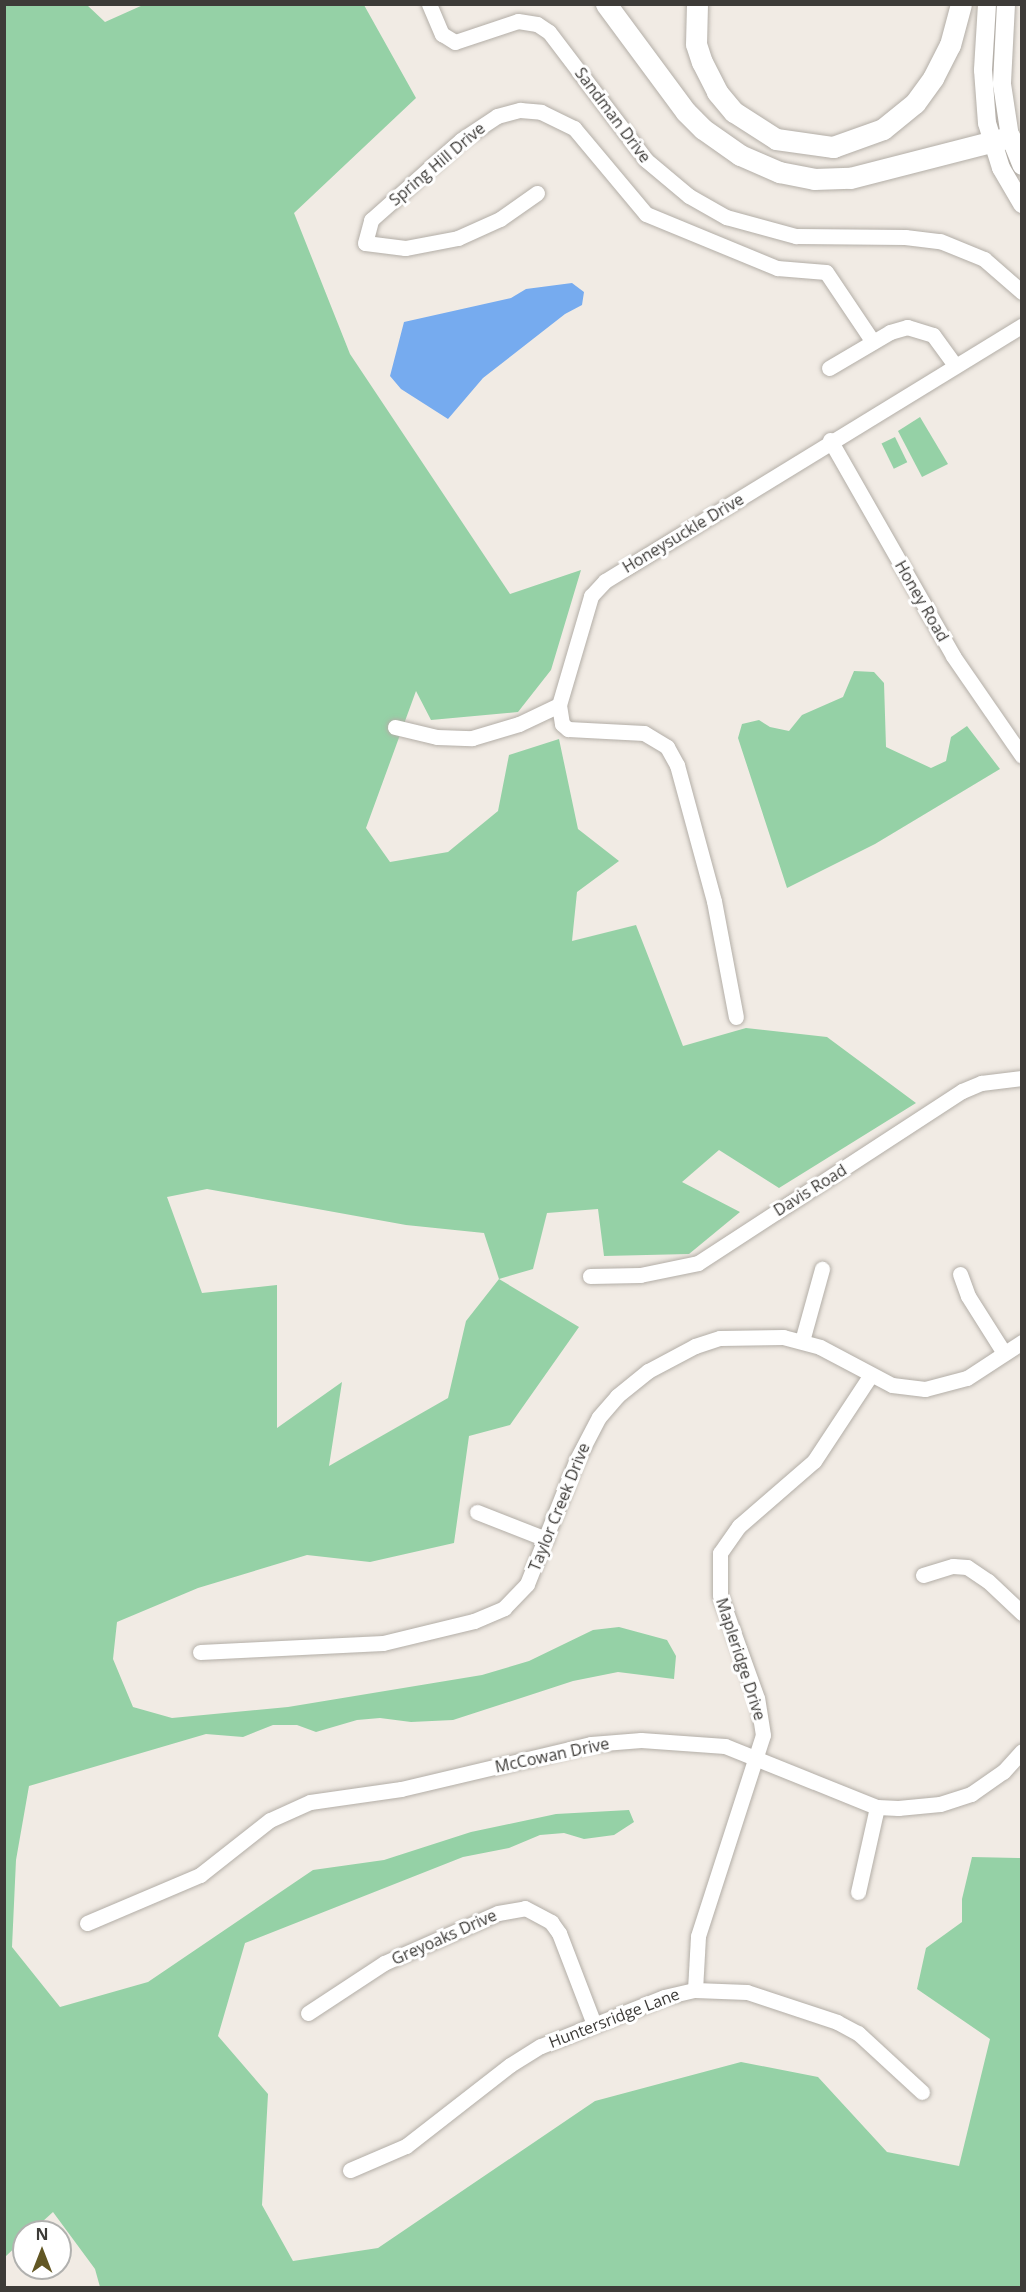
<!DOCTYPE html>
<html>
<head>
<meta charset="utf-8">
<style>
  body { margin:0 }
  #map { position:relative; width:1026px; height:2292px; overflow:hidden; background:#f1ebe4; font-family:"Open Sans",sans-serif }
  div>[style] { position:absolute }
  .green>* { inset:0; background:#95d1a6; transform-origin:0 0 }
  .water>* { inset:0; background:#76abef }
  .roads { filter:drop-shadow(0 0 2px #b3aea7) drop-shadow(0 0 2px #b3aea7) }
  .minor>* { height:15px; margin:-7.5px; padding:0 7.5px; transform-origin:7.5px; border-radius:7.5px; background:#fff }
  .major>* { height:18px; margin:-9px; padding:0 9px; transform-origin:9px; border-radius:9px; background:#fff }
  .highway>* { height:21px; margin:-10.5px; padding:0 10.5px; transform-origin:10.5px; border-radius:10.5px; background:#fff }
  span { translate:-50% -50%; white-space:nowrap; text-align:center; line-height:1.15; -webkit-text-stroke:6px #fff; paint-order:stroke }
  .street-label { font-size:16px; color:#3d3b38 }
  .frame { position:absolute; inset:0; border:6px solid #3d3b38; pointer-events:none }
  .north { position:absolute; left:12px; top:2220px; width:60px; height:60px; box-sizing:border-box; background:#fff; border:2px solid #b1b1af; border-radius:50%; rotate:0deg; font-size:16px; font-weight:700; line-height:24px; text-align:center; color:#3d3b38 }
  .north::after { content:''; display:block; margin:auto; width:21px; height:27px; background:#625724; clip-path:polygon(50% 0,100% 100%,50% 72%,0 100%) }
</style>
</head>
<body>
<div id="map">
  <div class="green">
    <i style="clip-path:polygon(evenodd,5px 5px,87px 5px,105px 22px,143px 5px,364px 5px,416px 98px,294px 213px,350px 354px,510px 594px,581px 570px,551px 670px,518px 712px,431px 720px,416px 691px,366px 828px,390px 862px,448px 852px,498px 811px,509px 755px,559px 739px,578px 829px,619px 861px,577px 892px,572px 941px,636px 925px,683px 1046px,746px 1028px,827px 1037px,916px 1103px,779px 1188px,719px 1150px,682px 1182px,740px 1212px,689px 1254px,604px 1256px,598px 1209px,547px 1213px,533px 1269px,499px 1279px,579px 1327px,510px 1425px,469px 1436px,454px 1543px,370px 1562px,307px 1555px,198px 1588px,117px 1622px,113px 1659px,133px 1707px,172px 1718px,288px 1707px,482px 1675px,529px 1661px,593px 1630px,619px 1627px,667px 1640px,676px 1656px,674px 1679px,618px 1672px,573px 1681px,453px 1720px,411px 1722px,380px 1718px,357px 1720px,316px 1732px,297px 1725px,273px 1725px,243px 1737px,206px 1734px,29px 1786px,16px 1860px,12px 1947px,60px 2007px,148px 1982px,313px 1870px,384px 1860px,471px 1832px,556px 1814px,629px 1810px,634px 1822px,614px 1835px,584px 1839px,564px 1833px,540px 1835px,509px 1848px,463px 1857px,245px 1943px,218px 2036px,268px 2094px,262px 2205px,293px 2261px,378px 2248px,595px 2101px,741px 2062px,818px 2077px,887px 2152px,959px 2166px,990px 2039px,917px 1989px,926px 1948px,962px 1922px,962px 1899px,972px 1857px,1021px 1858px,1021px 2287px,100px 2287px,95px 2269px,53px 2212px,31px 2232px,24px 2232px,24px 2239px,5px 2257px,5px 5px,207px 1189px,406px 1225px,484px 1233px,499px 1279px,466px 1321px,448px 1398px,329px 1466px,342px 1382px,277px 1428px,277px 1285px,202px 1293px,167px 1197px,207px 1189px)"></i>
    <i style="clip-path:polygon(920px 417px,948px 464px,922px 477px,898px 431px)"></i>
    <i style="left:895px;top:437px;width:28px;height:15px;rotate:64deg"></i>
    <i style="clip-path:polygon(854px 671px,874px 672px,884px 683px,886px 747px,931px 768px,946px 761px,951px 737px,967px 726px,1000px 769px,875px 844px,787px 888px,738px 738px,742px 724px,759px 720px,770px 727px,789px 731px,802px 715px,843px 697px)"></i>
  </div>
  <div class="water">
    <i style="clip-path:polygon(572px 283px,584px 292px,582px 305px,565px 314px,483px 378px,448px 419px,401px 389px,390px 376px,404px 322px,511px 298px,526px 289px)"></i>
  </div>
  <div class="roads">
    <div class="minor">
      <i style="left:429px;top:4px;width:33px;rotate:67deg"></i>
      <i style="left:442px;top:34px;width:15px;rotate:32deg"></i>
      <i style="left:455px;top:42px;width:66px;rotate:-18.4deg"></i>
      <i style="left:518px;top:21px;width:19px;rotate:9deg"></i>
      <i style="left:537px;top:24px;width:14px;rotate:34deg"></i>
      <i style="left:549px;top:32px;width:161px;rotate:52.8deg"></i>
      <i style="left:646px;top:160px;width:56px;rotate:39.9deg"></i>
      <i style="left:689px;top:196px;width:43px;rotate:29.6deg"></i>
      <i style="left:726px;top:217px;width:73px;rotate:15.2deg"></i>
      <i style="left:796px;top:236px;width:109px;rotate:0.5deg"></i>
      <i style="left:905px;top:237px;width:35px;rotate:7deg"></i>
      <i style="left:940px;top:241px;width:48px;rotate:22.2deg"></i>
      <i style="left:984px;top:259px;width:50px;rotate:41deg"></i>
      <i style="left:537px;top:193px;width:45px;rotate:144.9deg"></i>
      <i style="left:500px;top:219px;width:46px;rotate:155.7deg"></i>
      <i style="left:458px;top:238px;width:54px;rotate:169.3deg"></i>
      <i style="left:405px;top:248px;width:40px;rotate:-172.9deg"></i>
      <i style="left:365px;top:243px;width:24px;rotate:-75deg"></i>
      <i style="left:371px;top:220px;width:120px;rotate:-41.6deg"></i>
      <i style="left:461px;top:140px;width:43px;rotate:-33.7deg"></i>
      <i style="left:497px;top:116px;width:24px;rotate:-15deg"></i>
      <i style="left:520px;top:110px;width:21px;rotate:5deg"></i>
      <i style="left:541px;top:112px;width:37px;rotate:26deg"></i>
      <i style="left:574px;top:128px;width:112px;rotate:50.1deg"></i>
      <i style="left:646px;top:214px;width:142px;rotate:22.4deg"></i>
      <i style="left:777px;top:268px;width:49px;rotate:4.7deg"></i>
      <i style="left:826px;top:272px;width:84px;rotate:56.1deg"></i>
      <i style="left:829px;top:368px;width:71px;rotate:-30.5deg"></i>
      <i style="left:890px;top:332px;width:18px;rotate:-16deg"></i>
      <i style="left:907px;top:327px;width:27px;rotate:17deg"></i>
      <i style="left:933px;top:335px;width:37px;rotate:54deg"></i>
      <i style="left:830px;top:440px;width:249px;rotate:60.3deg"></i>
      <i style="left:953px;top:656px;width:121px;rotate:55.4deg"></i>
      <i style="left:559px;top:705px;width:19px;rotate:81deg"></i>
      <i style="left:562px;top:724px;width:8px;rotate:40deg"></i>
      <i style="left:568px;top:729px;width:76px;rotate:3deg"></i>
      <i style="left:644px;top:733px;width:27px;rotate:31deg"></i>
      <i style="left:667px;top:747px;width:21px;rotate:61deg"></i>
      <i style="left:677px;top:765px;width:141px;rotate:74.8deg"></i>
      <i style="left:714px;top:901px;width:118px;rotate:79.3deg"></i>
      <i style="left:395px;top:727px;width:43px;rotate:13.4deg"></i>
      <i style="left:437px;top:737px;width:35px;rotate:2deg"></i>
      <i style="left:472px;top:738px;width:49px;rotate:-16.6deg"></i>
      <i style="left:519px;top:724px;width:44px;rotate:-25.4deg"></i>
      <i style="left:559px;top:705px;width:114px;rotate:-73.6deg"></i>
      <i style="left:591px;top:596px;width:21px;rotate:-47deg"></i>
      <i style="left:605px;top:581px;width:489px;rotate:-31.5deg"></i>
      <i style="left:960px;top:1274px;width:23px;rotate:70deg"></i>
      <i style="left:968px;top:1296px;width:67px;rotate:57.7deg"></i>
      <i style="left:590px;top:1276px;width:50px;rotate:-1.1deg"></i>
      <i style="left:640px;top:1275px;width:59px;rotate:-11.7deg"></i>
      <i style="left:698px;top:1263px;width:315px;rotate:-33.1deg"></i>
      <i style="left:962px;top:1091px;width:21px;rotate:-23deg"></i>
      <i style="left:981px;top:1083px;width:41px;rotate:-7deg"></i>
      <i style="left:802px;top:1341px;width:75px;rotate:-74.5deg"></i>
      <i style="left:477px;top:1512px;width:74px;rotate:21.4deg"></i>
      <i style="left:923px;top:1575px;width:31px;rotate:-17deg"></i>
      <i style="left:953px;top:1566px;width:14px;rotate:4deg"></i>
      <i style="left:967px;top:1567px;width:25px;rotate:34deg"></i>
      <i style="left:988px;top:1581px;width:47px;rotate:43.3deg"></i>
      <i style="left:200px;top:1652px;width:183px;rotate:-2.8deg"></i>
      <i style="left:383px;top:1643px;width:94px;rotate:-13.6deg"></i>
      <i style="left:474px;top:1621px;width:33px;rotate:-23deg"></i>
      <i style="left:504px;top:1608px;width:33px;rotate:-46deg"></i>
      <i style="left:527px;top:1584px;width:135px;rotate:-68.2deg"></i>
      <i style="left:577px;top:1459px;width:47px;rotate:-62.4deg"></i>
      <i style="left:599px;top:1417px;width:28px;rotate:-49deg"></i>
      <i style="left:617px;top:1396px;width:40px;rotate:-39deg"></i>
      <i style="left:648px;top:1371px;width:53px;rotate:-28deg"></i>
      <i style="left:695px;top:1346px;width:26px;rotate:-18deg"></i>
      <i style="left:720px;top:1338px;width:63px;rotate:-0.9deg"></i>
      <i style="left:783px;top:1337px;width:38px;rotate:15deg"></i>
      <i style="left:820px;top:1347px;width:81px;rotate:27.8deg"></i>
      <i style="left:892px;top:1385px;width:33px;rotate:7deg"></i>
      <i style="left:925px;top:1389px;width:43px;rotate:-14.7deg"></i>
      <i style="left:967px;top:1378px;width:66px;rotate:-33.2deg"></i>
      <i style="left:858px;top:1892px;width:87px;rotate:-77.4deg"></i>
      <i style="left:87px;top:1923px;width:123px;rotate:-23deg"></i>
      <i style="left:200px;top:1875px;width:89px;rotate:-38.2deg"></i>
      <i style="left:270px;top:1820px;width:44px;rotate:-24.2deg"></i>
      <i style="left:310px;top:1802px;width:92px;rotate:-8.1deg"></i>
      <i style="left:401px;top:1789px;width:195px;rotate:-13.3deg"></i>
      <i style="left:591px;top:1744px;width:50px;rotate:-4.6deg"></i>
      <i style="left:641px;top:1740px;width:84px;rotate:4.1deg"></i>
      <i style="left:725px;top:1746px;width:164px;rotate:21.9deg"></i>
      <i style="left:877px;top:1807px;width:21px;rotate:3deg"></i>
      <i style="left:898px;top:1808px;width:42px;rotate:-5.4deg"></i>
      <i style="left:940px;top:1804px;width:33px;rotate:-18deg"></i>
      <i style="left:971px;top:1794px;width:39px;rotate:-35deg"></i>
      <i style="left:1003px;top:1772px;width:28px;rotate:-48deg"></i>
      <i style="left:695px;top:1990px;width:54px;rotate:-86.8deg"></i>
      <i style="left:698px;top:1936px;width:211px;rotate:-72.1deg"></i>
      <i style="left:763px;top:1735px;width:37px;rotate:-99deg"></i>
      <i style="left:757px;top:1698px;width:109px;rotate:-109.8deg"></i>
      <i style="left:720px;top:1595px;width:42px;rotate:-90deg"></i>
      <i style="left:720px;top:1553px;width:33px;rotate:-55deg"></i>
      <i style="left:739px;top:1526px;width:99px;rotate:-40.9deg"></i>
      <i style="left:814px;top:1461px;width:102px;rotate:-56.6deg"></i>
      <i style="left:308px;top:2013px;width:91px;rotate:-33.3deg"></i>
      <i style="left:384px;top:1963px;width:124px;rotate:-23.7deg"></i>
      <i style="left:498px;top:1913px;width:27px;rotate:-10deg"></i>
      <i style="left:525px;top:1908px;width:30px;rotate:28deg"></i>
      <i style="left:551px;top:1922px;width:14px;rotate:54deg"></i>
      <i style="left:559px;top:1933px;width:97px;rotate:69deg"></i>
      <i style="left:350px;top:2170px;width:61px;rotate:-23.2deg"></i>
      <i style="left:406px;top:2146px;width:132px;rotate:-37.9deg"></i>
      <i style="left:510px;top:2065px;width:36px;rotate:-32deg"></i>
      <i style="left:541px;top:2046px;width:132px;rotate:-21.7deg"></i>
      <i style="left:664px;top:1997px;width:32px;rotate:-13deg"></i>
      <i style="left:695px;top:1990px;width:52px;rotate:2.2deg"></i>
      <i style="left:747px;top:1992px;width:95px;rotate:18.4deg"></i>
      <i style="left:837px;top:2022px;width:24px;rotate:28deg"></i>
      <i style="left:858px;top:2033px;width:87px;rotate:42.7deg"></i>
    </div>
    <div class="major">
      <i style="left:987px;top:4px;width:66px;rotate:93.5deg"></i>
      <i style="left:983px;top:70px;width:53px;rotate:85.7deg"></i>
      <i style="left:987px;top:123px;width:47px;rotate:72.7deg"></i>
      <i style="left:1001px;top:168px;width:42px;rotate:59.7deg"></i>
      <i style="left:1006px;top:4px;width:80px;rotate:92.9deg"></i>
      <i style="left:1002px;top:84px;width:54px;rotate:81.4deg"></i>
      <i style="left:1010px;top:137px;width:31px;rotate:68deg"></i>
    </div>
    <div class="highway">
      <i style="left:606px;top:4px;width:134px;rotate:53.5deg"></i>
      <i style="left:686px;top:112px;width:24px;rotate:45deg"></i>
      <i style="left:703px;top:129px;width:45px;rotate:35.1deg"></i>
      <i style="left:740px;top:155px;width:43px;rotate:23.6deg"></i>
      <i style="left:779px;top:172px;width:36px;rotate:11deg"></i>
      <i style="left:814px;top:179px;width:36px;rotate:-2deg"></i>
      <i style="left:850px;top:178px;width:165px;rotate:-14.4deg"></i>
      <i style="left:697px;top:4px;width:40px;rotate:91.4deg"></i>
      <i style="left:696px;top:44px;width:19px;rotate:72deg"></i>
      <i style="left:702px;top:62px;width:34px;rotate:63deg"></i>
      <i style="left:717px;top:92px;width:26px;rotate:50deg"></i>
      <i style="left:734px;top:112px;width:50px;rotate:32.7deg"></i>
      <i style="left:776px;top:139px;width:58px;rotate:8deg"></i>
      <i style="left:833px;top:147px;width:53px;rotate:-19.8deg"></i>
      <i style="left:883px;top:129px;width:41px;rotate:-39.1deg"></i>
      <i style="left:915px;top:103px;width:31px;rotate:-54deg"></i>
      <i style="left:933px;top:78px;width:37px;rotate:-63deg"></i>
      <i style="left:950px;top:45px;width:42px;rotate:-75deg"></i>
    </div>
  </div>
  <div class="street-label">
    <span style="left:613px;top:115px;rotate:53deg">Sandman Drive</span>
    <span style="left:437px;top:164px;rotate:-40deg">Spring Hill Drive</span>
    <span style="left:683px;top:533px;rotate:-31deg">Honeysuckle Drive</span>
    <span style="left:922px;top:601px;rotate:60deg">Honey Road</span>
    <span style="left:810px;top:1190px;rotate:-32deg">Davis Road</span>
    <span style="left:559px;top:1507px;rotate:-68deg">Taylor Creek Drive</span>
    <span style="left:741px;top:1659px;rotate:72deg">Mapleridge Drive</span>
    <span style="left:552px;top:1755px;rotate:-12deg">McCowan Drive</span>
    <span style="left:444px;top:1937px;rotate:-24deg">Greyoaks Drive</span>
    <span style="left:614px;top:2018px;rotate:-21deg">Huntersridge Lane</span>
  </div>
  <div class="frame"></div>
  <div class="north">N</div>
</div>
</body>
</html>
